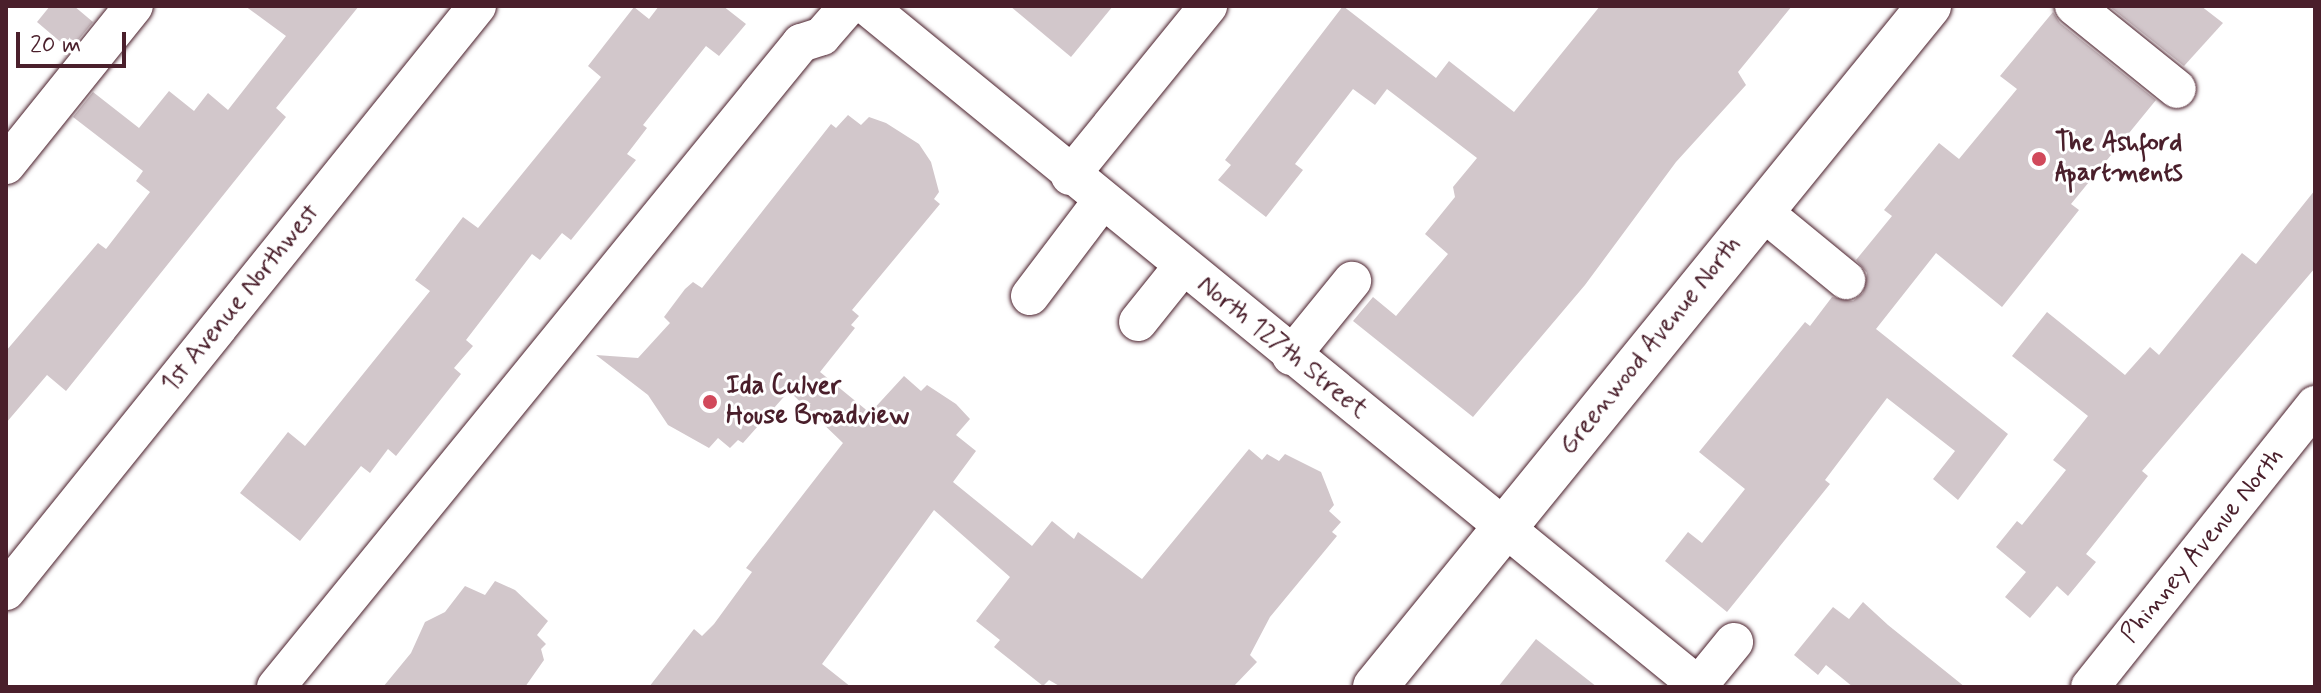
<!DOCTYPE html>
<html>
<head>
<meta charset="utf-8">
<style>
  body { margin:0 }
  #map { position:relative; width:2321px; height:693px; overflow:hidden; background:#fff; font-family:Mynerve,sans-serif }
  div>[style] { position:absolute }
  .building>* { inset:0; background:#d2c7cb }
  .roads { filter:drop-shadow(0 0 2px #4a1f2b) drop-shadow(0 0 2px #4a1f2b) }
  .minor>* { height:38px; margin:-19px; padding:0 19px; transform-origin:19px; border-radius:19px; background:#fff }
  .major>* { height:44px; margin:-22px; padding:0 22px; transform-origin:22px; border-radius:22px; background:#fff }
  .dots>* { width:22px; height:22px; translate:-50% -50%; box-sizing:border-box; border:4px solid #fff; border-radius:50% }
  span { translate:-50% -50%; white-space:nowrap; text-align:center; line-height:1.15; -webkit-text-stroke:6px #fff; paint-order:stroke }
  .poi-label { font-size:26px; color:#4a1f2b; font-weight:700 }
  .left { translate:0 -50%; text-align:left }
  .street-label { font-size:26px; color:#4a1f2b }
  .frame { position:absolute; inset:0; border:8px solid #4a1f2b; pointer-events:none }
  .scale { position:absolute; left:16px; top:32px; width:110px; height:36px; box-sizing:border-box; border:4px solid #4a1f2b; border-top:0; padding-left:10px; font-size:24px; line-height:28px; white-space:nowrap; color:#4a1f2b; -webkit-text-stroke:6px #fff; paint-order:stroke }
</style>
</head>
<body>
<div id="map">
  <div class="building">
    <i style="clip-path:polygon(50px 6px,74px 6px,93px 22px,70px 50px,37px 22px)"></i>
    <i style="clip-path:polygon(245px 6px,359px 6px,276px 108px,286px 117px,66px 391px,47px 375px,6px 423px,6px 351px,98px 243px,106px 249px,150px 192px,136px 181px,143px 171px,73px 117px,93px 92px,139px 128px,169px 91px,194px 111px,208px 93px,228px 110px,286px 36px)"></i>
    <i style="clip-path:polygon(659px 6px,723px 6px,746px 24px,719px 56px,706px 46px,643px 125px,647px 128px,627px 154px,636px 160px,571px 240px,562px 233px,540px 260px,532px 254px,466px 340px,473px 346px,454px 368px,461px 374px,396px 456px,388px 449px,370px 473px,361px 466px,300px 541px,240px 493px,288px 432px,305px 446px,430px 291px,415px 280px,463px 217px,478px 228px,601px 77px,588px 66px,634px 7px,649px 19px)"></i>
    <i style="clip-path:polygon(1010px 6px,1113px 6px,1071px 57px)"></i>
    <i style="clip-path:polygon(1343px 6px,1436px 78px,1449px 61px,1514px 112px,1600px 6px,1792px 6px,1738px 72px,1746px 85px,1676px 162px,1585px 285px,1473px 417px,1353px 321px,1373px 297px,1396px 316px,1448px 254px,1425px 234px,1455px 197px,1453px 187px,1477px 158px,1387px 89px,1375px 105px,1353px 89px,1295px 164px,1303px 170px,1266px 217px,1218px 180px,1231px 165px,1225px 160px)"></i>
    <i style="clip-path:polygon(2109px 6px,2201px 6px,2223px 23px,2184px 66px)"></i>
    <i style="clip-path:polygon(2053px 12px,2060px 23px,2156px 100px,2071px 204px,2079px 210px,2002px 307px,1936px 253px,1876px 329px,2008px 434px,1958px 500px,1933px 479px,1955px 451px,1887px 398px,1825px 480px,1830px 484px,1727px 612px,1665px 561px,1688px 532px,1702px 543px,1745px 489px,1699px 452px,1805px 322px,1810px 326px,1832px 297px,1853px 301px,1863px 293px,1867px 273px,1856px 260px,1892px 216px,1884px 210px,1939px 143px,1959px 159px,2017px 89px,2000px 76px)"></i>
    <i style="clip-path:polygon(848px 115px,861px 125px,869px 117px,886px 123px,919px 144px,931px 162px,939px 192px,934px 199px,940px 204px,852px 310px,859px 316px,851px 325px,855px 328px,820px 372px,870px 413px,904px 376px,921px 391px,927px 385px,956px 404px,970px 419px,956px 435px,976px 451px,953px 482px,1032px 546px,1052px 521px,1074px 539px,1078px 532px,1142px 579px,1249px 449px,1262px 460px,1267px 454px,1279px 461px,1285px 454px,1321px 472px,1334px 505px,1329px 511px,1341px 522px,1332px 532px,1337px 536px,1270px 617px,1250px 655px,1257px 662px,1233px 687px,1061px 687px,1049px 680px,1043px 686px,994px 647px,1000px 640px,976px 621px,1010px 577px,934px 510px,822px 664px,851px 687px,649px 687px,694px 629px,702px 636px,714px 624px,752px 572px,746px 568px,843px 443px,789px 391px,743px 443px,738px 440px,730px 448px,718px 438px,709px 448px,668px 425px,648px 395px,596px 355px,638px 358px,670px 323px,664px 317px,685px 289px,693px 282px,702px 288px,831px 124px,836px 128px)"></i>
    <i style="clip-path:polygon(2315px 190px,2315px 268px,2142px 471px,2148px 476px,2086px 554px,2096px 562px,2068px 596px,2057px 586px,2030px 618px,2005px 597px,2026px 572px,1996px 547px,2017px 521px,2022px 525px,2066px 470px,2053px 460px,2088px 416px,2012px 356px,2047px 312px,2125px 375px,2150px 347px,2159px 355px,2242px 253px,2256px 264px)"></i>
    <i style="clip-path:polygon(495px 581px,515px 590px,548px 621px,537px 635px,546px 644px,541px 649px,544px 660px,525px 687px,383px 687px,411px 653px,425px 622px,445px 612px,465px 586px,485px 595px)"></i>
    <i style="clip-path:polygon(1863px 602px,1888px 625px,1965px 687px,1853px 687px,1826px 665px,1818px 675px,1794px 655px,1833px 607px,1849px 619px)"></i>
    <i style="clip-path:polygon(1536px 639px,1597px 687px,1498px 687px)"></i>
  </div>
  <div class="roads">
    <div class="minor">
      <i style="left:867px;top:6px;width:1076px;rotate:39.27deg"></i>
      <i style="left:2074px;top:6px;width:132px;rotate:38.9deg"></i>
      <i style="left:6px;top:165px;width:204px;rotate:-51.2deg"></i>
      <i style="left:1070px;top:176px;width:219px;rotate:-50.9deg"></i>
      <i style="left:1762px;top:211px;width:109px;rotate:39.4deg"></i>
      <i style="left:1030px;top:296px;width:118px;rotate:-52.9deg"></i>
      <i style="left:1138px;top:322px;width:70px;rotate:-51.3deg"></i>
      <i style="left:1291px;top:356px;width:97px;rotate:-50.9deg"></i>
      <i style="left:6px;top:591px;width:751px;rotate:-51.16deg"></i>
      <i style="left:1698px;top:686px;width:57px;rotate:-50.7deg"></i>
      <i style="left:276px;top:687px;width:831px;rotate:-50.81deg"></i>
      <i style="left:801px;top:43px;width:22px;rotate:-18deg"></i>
      <i style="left:822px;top:36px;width:40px;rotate:-49deg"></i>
      <i style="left:2090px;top:687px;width:361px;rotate:-51.4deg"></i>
    </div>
    <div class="major">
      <i style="left:1375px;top:687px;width:878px;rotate:-50.87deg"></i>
    </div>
  </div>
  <div class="dots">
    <i style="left:2039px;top:159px;background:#d1495b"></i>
    <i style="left:710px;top:402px;background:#d1495b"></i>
  </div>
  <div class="poi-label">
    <span class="left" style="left:2055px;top:159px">The Ashford<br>Apartments</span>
    <span class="left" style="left:726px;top:402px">Ida Culver<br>House Broadview</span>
  </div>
  <div class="street-label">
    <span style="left:241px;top:299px;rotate:-51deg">1st Avenue Northwest</span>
    <span style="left:1651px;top:346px;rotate:-51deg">Greenwood Avenue North</span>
    <span style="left:1282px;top:348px;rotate:39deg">North 127th Street</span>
    <span style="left:2203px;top:546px;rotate:-51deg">Phinney Avenue North</span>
  </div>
  <div class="frame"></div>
  <div class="scale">20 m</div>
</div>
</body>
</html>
